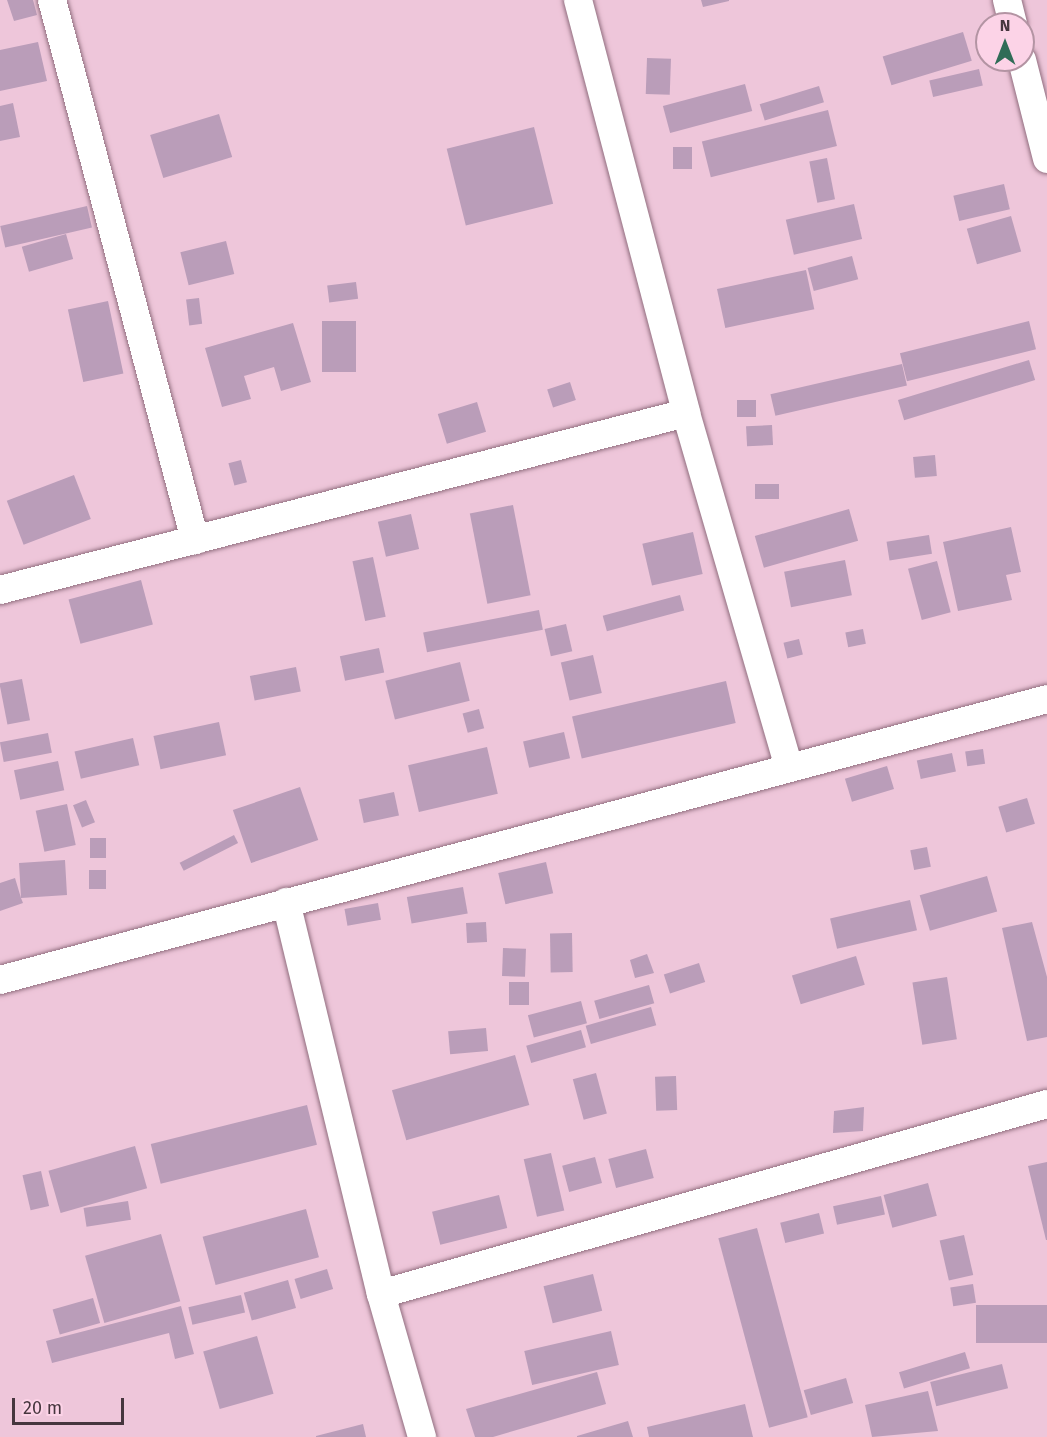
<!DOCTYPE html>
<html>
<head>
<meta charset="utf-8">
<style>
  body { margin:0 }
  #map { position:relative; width:1047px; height:1437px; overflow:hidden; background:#eec6da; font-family:"Fira Sans",sans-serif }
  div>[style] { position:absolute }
  .building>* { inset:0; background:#ba9db9; transform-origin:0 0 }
  .roads { filter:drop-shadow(0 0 2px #916e7f) drop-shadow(0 0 2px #916e7f) }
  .street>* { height:28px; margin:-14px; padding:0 14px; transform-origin:14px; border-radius:14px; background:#fff }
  span { translate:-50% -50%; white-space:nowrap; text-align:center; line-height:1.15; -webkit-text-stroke:6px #fcd3e7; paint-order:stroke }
  .north { position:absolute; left:975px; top:12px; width:60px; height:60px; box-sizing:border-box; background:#fcd3e7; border:2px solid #b394a3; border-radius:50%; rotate:0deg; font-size:16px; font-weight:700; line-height:24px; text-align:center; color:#46363e }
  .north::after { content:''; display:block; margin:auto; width:21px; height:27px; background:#306c57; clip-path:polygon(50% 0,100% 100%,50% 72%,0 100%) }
  .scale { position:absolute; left:12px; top:1398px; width:112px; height:27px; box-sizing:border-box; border:3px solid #46363e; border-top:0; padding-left:8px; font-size:18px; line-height:21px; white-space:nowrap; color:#46363e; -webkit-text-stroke:4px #fcd3e7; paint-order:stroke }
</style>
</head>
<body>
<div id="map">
  <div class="building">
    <i style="clip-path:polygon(7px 0,33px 0,37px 15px,14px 21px)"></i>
    <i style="clip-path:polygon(701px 0,729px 0,729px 1px,703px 7px)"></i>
    <i style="left:963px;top:32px;width:30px;height:84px;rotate:73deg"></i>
    <i style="clip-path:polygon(38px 42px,47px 81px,0 91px,0 50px)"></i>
    <i style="left:647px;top:58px;width:24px;height:36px;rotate:2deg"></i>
    <i style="left:979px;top:69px;width:17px;height:51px;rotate:77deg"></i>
    <i style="left:745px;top:84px;width:28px;height:85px;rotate:75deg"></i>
    <i style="left:819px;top:86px;width:17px;height:62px;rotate:73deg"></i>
    <i style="clip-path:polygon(13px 103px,20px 137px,0 141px,0 106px)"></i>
    <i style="left:828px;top:110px;width:37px;height:130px;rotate:76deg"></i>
    <i style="left:219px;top:114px;width:45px;height:72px;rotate:73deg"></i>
    <i style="left:534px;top:127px;width:79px;height:90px;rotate:76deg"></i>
    <i style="left:673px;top:147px;width:19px;height:22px"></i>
    <i style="left:827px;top:158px;width:42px;height:18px;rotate:79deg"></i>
    <i style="left:1004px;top:184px;width:26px;height:52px;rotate:77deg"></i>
    <i style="left:854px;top:204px;width:36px;height:70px;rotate:77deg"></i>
    <i style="left:87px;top:206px;width:22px;height:89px;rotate:77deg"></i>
    <i style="left:1011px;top:216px;width:37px;height:46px;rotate:74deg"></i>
    <i style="left:66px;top:234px;width:26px;height:46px;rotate:74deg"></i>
    <i style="left:226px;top:241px;width:34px;height:47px;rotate:76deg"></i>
    <i style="left:852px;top:256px;width:24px;height:46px;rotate:75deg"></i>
    <i style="left:806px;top:270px;width:40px;height:91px;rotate:78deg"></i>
    <i style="left:356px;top:282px;width:17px;height:29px;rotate:83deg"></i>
    <i style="left:199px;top:298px;width:26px;height:13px;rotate:83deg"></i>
    <i style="left:108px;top:301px;width:74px;height:41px;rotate:78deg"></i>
    <i style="left:322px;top:321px;width:34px;height:51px"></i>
    <i style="left:1029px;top:321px;width:29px;height:133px;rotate:76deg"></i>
    <i style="clip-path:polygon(293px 323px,311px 382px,281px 391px,274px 367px,244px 376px,251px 399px,222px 407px,205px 348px)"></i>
    <i style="left:1029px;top:360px;width:21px;height:137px;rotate:73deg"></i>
    <i style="left:902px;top:364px;width:22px;height:135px;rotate:77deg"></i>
    <i style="left:570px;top:382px;width:19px;height:24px;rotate:72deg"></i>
    <i style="left:737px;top:400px;width:19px;height:17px"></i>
    <i style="left:477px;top:402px;width:31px;height:41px;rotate:73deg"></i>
    <i style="left:772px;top:425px;width:20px;height:26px;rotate:87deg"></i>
    <i style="left:935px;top:455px;width:21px;height:22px;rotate:85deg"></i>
    <i style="left:241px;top:460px;width:23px;height:13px;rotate:75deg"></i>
    <i style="left:74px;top:475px;width:47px;height:72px;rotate:69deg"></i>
    <i style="left:755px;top:484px;width:24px;height:15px"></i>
    <i style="left:513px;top:505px;width:92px;height:44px;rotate:79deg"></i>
    <i style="left:849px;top:509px;width:33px;height:98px;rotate:74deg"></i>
    <i style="left:411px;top:514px;width:36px;height:34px;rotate:77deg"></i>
    <i style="clip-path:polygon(1011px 527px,1021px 572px,1006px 575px,1012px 600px,958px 611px,943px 542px)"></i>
    <i style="left:693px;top:532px;width:43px;height:52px;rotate:77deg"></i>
    <i style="left:929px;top:535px;width:19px;height:43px;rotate:81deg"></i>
    <i style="left:373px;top:557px;width:61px;height:21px;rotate:78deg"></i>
    <i style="left:845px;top:560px;width:36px;height:62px;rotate:79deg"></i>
    <i style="left:937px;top:561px;width:53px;height:30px;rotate:75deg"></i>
    <i style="left:141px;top:580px;width:46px;height:75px;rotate:75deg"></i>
    <i style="left:680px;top:595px;width:16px;height:80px;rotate:75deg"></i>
    <i style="left:539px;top:610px;width:20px;height:118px;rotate:79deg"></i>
    <i style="left:566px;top:624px;width:28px;height:22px;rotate:77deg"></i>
    <i style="left:863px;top:629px;width:15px;height:18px;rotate:79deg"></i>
    <i style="left:799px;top:639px;width:16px;height:16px;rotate:76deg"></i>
    <i style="left:379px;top:648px;width:25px;height:40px;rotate:78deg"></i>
    <i style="left:593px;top:655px;width:39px;height:33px;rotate:77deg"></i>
    <i style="left:460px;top:662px;width:40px;height:77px;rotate:76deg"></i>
    <i style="left:296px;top:667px;width:25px;height:47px;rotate:79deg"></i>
    <i style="left:22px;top:679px;width:42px;height:23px;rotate:79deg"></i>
    <i style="left:726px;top:681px;width:43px;height:158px;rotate:77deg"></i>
    <i style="left:479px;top:709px;width:20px;height:17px;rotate:75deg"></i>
    <i style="left:219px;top:722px;width:34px;height:67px;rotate:78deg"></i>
    <i style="left:564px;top:732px;width:27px;height:42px;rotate:77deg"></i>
    <i style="left:48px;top:733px;width:20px;height:49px;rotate:79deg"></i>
    <i style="left:133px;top:738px;width:28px;height:60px;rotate:77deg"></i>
    <i style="left:487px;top:747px;width:48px;height:81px;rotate:77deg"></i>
    <i style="left:983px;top:749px;width:15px;height:18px;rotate:82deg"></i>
    <i style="left:952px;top:753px;width:19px;height:36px;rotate:78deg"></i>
    <i style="left:58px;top:761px;width:30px;height:45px;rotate:78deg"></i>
    <i style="left:887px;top:766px;width:24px;height:44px;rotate:73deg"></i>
    <i style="left:300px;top:787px;width:56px;height:71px;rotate:71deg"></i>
    <i style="left:394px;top:792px;width:24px;height:36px;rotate:78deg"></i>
    <i style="left:1027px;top:798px;width:27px;height:30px;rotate:73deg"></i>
    <i style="left:86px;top:800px;width:24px;height:14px;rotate:68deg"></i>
    <i style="left:67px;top:804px;width:42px;height:32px;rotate:78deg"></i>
    <i style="left:234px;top:835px;width:9px;height:61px;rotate:63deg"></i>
    <i style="left:90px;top:838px;width:16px;height:20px"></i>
    <i style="left:927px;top:847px;width:20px;height:17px;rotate:79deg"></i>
    <i style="clip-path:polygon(65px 860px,67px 895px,21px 898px,23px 903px,0 911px,0 883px,15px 878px,21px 898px,19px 863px)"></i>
    <i style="left:546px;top:862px;width:32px;height:49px;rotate:77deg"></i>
    <i style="left:106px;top:870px;width:19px;height:17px;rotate:90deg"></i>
    <i style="left:987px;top:876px;width:37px;height:70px;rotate:74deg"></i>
    <i style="left:463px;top:887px;width:27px;height:57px;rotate:80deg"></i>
    <i style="left:910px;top:900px;width:31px;height:82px;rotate:77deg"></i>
    <i style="left:378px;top:903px;width:17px;height:34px;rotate:80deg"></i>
    <i style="left:486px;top:922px;width:20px;height:20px;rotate:87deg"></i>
    <i style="clip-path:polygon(1032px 922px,1047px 977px,1047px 1037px,1027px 1041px,1002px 928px)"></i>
    <i style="left:572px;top:933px;width:39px;height:22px;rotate:89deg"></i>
    <i style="left:503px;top:948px;width:23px;height:28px;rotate:2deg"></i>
    <i style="clip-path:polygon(647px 954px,654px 973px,635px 978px,630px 960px)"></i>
    <i style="left:856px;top:956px;width:30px;height:67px;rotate:73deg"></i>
    <i style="left:699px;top:963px;width:20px;height:37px;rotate:72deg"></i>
    <i style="left:947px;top:977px;width:63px;height:35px;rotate:81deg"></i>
    <i style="left:509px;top:982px;width:20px;height:23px"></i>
    <i style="left:649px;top:985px;width:19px;height:57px;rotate:74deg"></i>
    <i style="left:581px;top:1001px;width:23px;height:55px;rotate:75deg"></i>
    <i style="left:651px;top:1007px;width:19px;height:68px;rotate:74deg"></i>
    <i style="left:486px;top:1028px;width:23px;height:38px;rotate:85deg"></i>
    <i style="left:581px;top:1030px;width:18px;height:57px;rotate:74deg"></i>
    <i style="left:515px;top:1055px;width:52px;height:128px;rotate:74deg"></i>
    <i style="left:596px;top:1073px;width:42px;height:24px;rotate:75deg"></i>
    <i style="left:676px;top:1076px;width:34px;height:21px;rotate:88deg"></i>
    <i style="left:307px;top:1105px;width:41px;height:161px;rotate:76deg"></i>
    <i style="clip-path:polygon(864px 1107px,863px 1131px,833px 1133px,834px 1111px)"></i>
    <i style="left:135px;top:1146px;width:44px;height:90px;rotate:74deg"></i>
    <i style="left:646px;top:1149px;width:30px;height:39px;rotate:75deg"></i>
    <i style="left:551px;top:1153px;width:59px;height:28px;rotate:77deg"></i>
    <i style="left:595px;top:1157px;width:27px;height:34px;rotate:75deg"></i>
    <i style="clip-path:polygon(1047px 1162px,1047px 1240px,1046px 1240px,1028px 1166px)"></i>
    <i style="left:41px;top:1171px;width:36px;height:19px;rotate:77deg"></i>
    <i style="left:928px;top:1183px;width:34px;height:46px;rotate:75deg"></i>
    <i style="left:499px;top:1195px;width:34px;height:69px;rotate:76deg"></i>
    <i style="left:881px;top:1196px;width:19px;height:49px;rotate:78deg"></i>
    <i style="left:128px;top:1201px;width:19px;height:45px;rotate:81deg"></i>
    <i style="left:306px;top:1209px;width:50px;height:107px;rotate:75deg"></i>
    <i style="left:819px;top:1213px;width:21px;height:40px;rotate:76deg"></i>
    <i style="left:757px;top:1228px;width:196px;height:40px;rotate:75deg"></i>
    <i style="left:161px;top:1234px;width:70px;height:79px;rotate:74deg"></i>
    <i style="left:964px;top:1235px;width:41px;height:25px;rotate:77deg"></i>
    <i style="left:327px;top:1269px;width:21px;height:34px;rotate:73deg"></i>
    <i style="left:593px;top:1274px;width:38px;height:51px;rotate:76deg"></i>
    <i style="left:288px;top:1280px;width:29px;height:46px;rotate:74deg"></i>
    <i style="left:973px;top:1284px;width:19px;height:23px;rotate:81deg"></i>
    <i style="left:241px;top:1295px;width:18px;height:54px;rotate:77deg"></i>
    <i style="left:93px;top:1298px;width:26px;height:42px;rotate:74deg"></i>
    <i style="left:1047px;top:1305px;width:38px;height:71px;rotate:90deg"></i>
    <i style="clip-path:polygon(181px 1306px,194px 1354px,175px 1359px,169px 1333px,52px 1363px,46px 1341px)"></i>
    <i style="left:611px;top:1331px;width:35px;height:89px;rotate:77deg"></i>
    <i style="left:257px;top:1336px;width:60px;height:56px;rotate:74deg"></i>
    <i style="left:965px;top:1352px;width:17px;height:69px;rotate:73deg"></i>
    <i style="left:1002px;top:1364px;width:25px;height:74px;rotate:76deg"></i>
    <i style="clip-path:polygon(597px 1372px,606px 1404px,493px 1437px,475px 1437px,466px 1409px)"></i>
    <i style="left:846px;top:1378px;width:26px;height:44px;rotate:74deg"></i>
    <i style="clip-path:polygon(928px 1391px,938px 1431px,872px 1437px,865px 1405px)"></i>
    <i style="clip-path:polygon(745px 1404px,753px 1437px,649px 1437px,647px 1427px)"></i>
    <i style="clip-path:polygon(628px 1421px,633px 1437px,577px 1437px,577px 1436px)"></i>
    <i style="clip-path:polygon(363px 1424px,366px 1437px,316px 1437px,316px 1436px)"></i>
  </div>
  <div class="roads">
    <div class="street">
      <i style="left:52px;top:0;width:559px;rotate:75.17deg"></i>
      <i style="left:578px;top:0;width:427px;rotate:75.3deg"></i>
      <i style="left:686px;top:413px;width:369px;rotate:73.8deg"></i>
      <i style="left:1007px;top:0;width:25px;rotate:76deg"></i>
      <i style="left:1022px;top:60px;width:102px;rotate:75.8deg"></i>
      <i style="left:0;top:590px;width:708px;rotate:-14.47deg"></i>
      <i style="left:286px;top:902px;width:403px;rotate:76.4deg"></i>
      <i style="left:381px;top:1294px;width:149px;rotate:74deg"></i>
      <i style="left:0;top:980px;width:1084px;rotate:-15.02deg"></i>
      <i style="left:381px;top:1294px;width:693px;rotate:-15.92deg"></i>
    </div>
  </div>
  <div class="north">N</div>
  <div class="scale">20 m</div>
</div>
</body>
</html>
